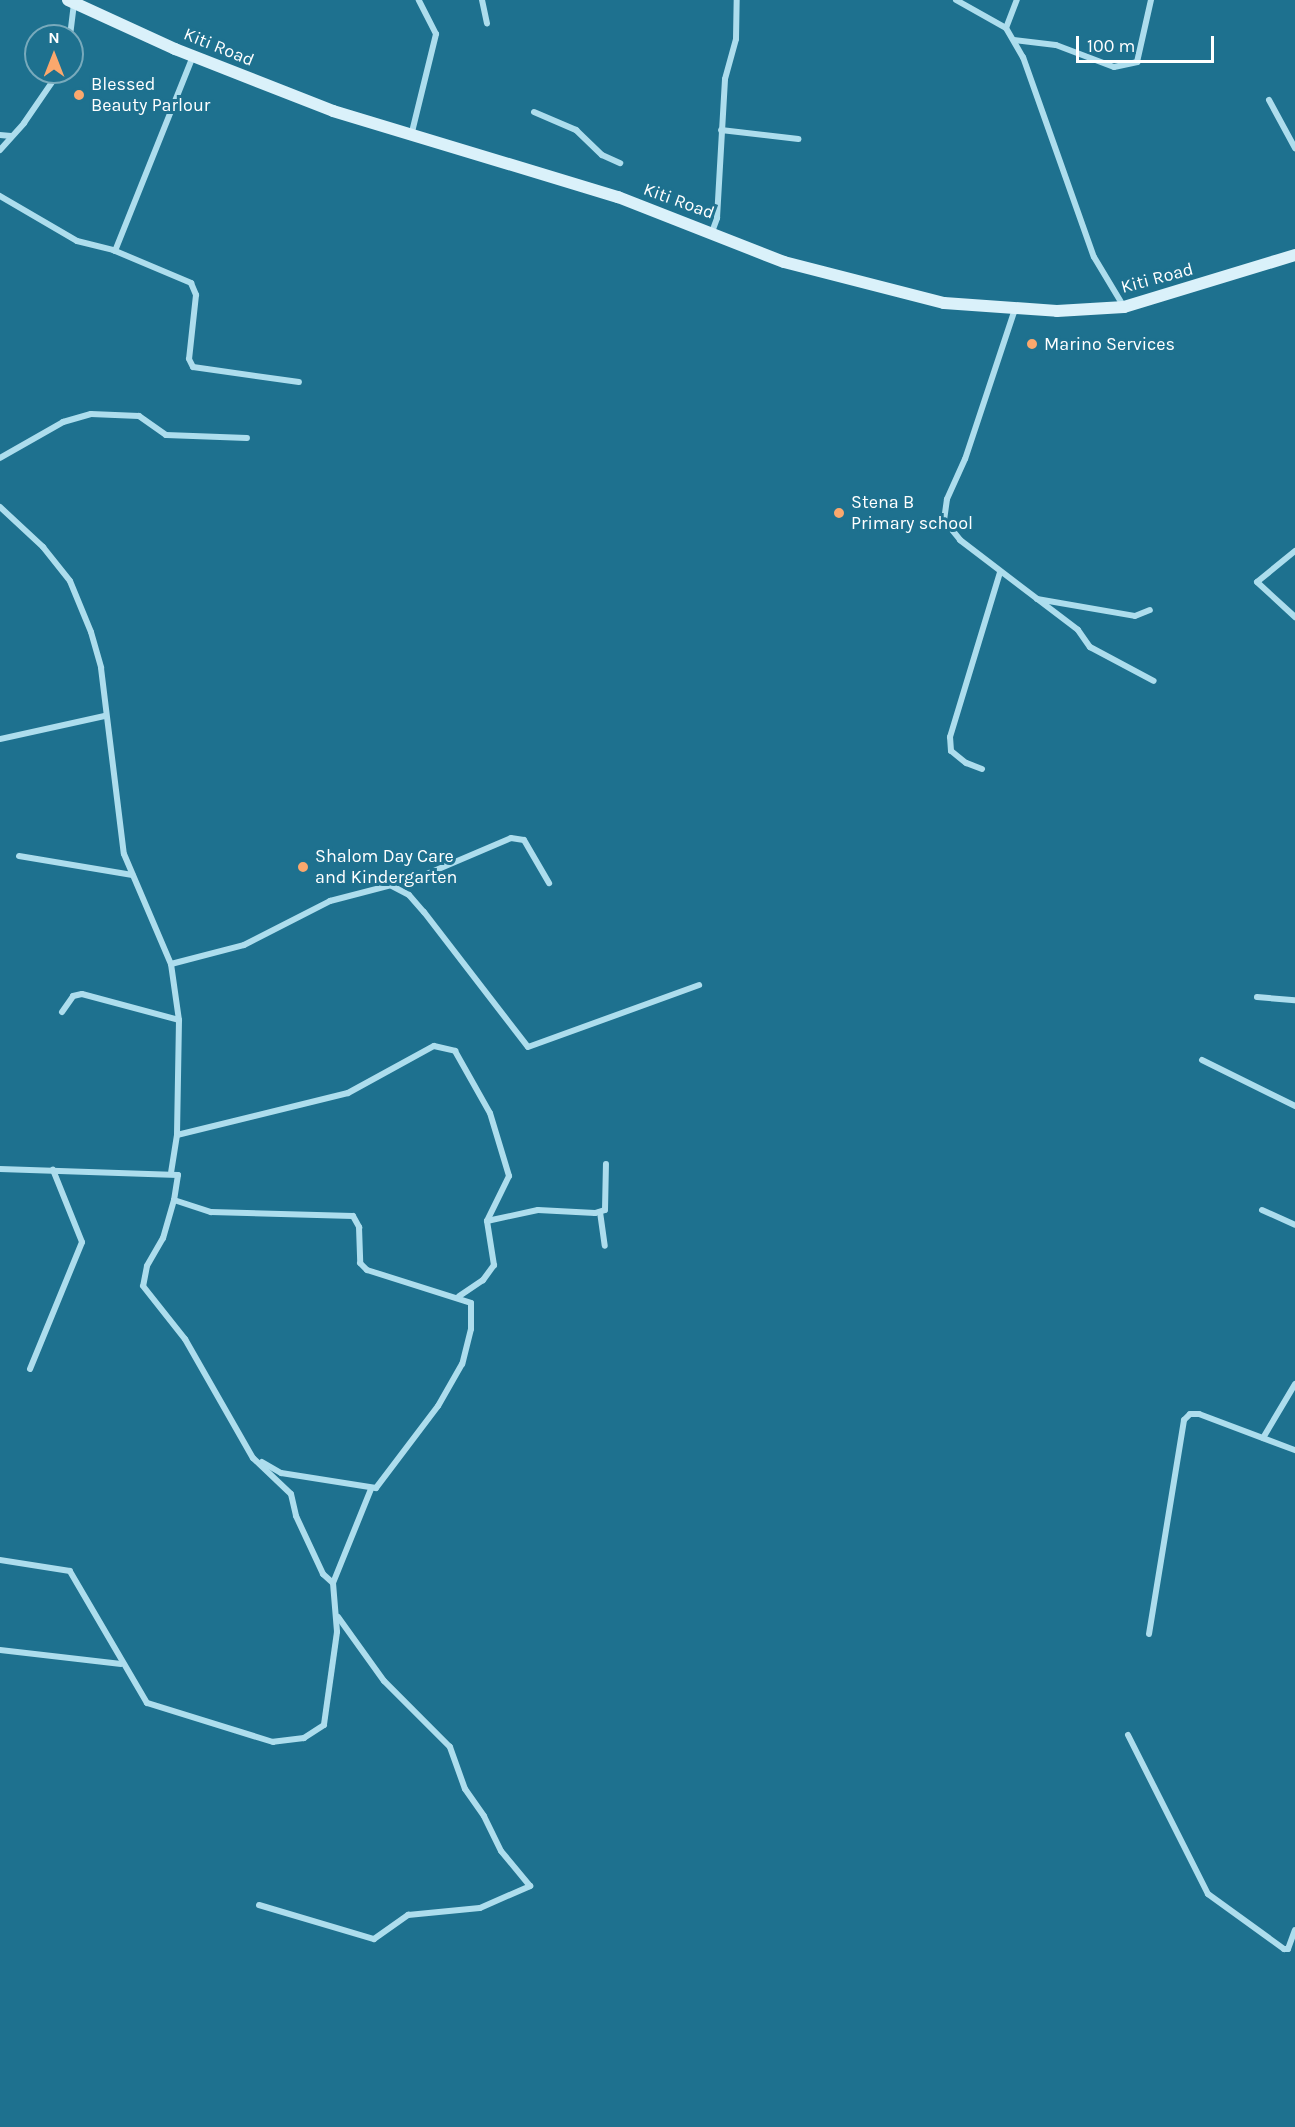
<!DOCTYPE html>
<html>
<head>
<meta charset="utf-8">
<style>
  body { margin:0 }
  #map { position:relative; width:1295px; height:2127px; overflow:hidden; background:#1e718f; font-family:Karla,sans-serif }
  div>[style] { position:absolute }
  .street>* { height:6px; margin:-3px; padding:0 3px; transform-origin:3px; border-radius:3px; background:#addded }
  .secondary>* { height:12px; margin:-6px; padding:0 6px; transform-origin:6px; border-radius:6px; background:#daf1fa }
  .dots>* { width:16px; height:16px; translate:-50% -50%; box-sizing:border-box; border:3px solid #1e718f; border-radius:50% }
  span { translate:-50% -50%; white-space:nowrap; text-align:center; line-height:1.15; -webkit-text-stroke:6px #1e718f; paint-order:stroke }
  .street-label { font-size:18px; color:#fff }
  .poi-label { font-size:18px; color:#fff }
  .left { translate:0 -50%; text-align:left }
  .north { position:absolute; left:24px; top:24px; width:60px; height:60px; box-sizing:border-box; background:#1e718f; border:2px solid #78aabc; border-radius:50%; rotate:0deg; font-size:16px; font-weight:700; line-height:24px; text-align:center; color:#fff }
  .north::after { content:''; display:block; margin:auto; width:21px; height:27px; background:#fba86d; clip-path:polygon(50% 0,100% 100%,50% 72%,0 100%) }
  .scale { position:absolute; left:1076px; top:36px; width:138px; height:27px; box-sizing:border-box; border:3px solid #fff; border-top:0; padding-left:8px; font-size:18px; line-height:21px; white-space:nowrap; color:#fff; -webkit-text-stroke:4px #1e718f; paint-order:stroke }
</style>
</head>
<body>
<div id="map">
  <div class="street">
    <i style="left:482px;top:0;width:24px;rotate:78deg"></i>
    <i style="left:956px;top:0;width:57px;rotate:29.2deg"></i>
    <i style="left:1006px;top:28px;width:34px;rotate:60deg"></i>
    <i style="left:1023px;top:57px;width:212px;rotate:70.5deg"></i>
    <i style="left:1094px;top:257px;width:58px;rotate:59deg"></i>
    <i style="left:1006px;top:28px;width:30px;rotate:-69deg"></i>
    <i style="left:70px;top:36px;width:32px;rotate:-83deg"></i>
    <i style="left:1014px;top:40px;width:42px;rotate:6.8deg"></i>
    <i style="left:1056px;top:45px;width:62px;rotate:20.8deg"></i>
    <i style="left:1114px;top:67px;width:24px;rotate:-12deg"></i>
    <i style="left:1137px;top:62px;width:64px;rotate:-77.3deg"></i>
    <i style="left:1269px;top:100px;width:55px;rotate:61.6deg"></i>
    <i style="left:534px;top:112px;width:46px;rotate:23.2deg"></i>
    <i style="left:576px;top:130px;width:36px;rotate:44deg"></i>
    <i style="left:602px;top:155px;width:20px;rotate:24deg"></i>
    <i style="left:721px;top:130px;width:78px;rotate:6.7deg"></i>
    <i style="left:0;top:135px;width:11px;rotate:5deg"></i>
    <i style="left:411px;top:136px;width:105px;rotate:-76.2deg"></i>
    <i style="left:436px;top:34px;width:38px;rotate:-117deg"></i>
    <i style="left:0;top:150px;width:36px;rotate:-48deg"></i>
    <i style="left:24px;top:123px;width:62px;rotate:-55.5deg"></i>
    <i style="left:0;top:196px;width:89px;rotate:30.3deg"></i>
    <i style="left:77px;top:241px;width:37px;rotate:14deg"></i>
    <i style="left:113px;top:250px;width:85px;rotate:22.9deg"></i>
    <i style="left:191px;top:283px;width:13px;rotate:67deg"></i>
    <i style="left:196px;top:295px;width:64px;rotate:96.2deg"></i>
    <i style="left:189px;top:359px;width:9px;rotate:63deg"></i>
    <i style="left:193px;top:367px;width:107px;rotate:8.1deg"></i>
    <i style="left:712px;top:232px;width:15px;rotate:-70deg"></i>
    <i style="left:717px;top:218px;width:139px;rotate:-86.7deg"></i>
    <i style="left:725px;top:79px;width:41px;rotate:-74.6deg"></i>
    <i style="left:736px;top:39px;width:39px;rotate:-89deg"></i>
    <i style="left:115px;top:251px;width:210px;rotate:-68.2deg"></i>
    <i style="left:1015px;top:309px;width:158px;rotate:108.4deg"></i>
    <i style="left:965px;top:459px;width:44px;rotate:114.2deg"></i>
    <i style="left:947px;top:499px;width:21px;rotate:98deg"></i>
    <i style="left:944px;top:520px;width:26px;rotate:51deg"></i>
    <i style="left:960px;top:540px;width:148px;rotate:37.3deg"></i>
    <i style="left:1078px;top:630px;width:21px;rotate:55deg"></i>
    <i style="left:1090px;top:647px;width:72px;rotate:28deg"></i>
    <i style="left:0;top:458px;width:73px;rotate:-29.7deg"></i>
    <i style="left:63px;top:422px;width:29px;rotate:-16deg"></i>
    <i style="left:91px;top:414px;width:48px;rotate:2.4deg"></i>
    <i style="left:139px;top:416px;width:33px;rotate:35deg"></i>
    <i style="left:166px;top:435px;width:81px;rotate:2.1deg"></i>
    <i style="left:0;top:507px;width:59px;rotate:42.9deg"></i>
    <i style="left:43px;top:547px;width:43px;rotate:51.5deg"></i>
    <i style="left:70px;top:581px;width:55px;rotate:67.6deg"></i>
    <i style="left:91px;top:632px;width:37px;rotate:74deg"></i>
    <i style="left:101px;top:668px;width:187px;rotate:83deg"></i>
    <i style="left:124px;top:854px;width:120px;rotate:66.9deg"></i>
    <i style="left:171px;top:964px;width:57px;rotate:81.9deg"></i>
    <i style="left:179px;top:1020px;width:115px;rotate:91deg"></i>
    <i style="left:177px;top:1135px;width:37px;rotate:99deg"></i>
    <i style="left:1295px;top:551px;width:49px;rotate:140.8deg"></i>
    <i style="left:1257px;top:582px;width:52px;rotate:42.6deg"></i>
    <i style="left:1037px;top:599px;width:99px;rotate:9.8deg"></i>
    <i style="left:1135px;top:616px;width:16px;rotate:-22deg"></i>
    <i style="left:0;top:739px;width:107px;rotate:-12.4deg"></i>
    <i style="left:982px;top:769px;width:17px;rotate:-159deg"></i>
    <i style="left:966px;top:763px;width:19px;rotate:-141deg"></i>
    <i style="left:951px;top:751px;width:14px;rotate:-94deg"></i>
    <i style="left:950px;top:737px;width:172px;rotate:-73.1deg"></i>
    <i style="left:19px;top:856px;width:115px;rotate:9.5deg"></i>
    <i style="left:392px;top:886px;width:19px;rotate:28deg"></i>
    <i style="left:409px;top:895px;width:23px;rotate:49deg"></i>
    <i style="left:424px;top:912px;width:170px;rotate:52.4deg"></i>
    <i style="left:528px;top:1047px;width:182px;rotate:-19.9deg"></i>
    <i style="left:171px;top:964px;width:75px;rotate:-14.6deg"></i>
    <i style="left:244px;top:945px;width:97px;rotate:-27.1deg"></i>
    <i style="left:330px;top:901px;width:88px;rotate:-14.5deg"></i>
    <i style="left:415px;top:879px;width:104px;rotate:-23.1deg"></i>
    <i style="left:511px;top:838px;width:13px;rotate:9deg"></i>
    <i style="left:524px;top:840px;width:50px;rotate:59.8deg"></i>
    <i style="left:1257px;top:997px;width:38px;rotate:5deg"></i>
    <i style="left:62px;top:1012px;width:19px;rotate:-55deg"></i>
    <i style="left:73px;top:996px;width:9px;rotate:-13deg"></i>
    <i style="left:82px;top:994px;width:100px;rotate:15deg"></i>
    <i style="left:1202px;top:1060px;width:104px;rotate:26.3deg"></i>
    <i style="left:177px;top:1135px;width:176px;rotate:-13.8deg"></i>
    <i style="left:348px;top:1093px;width:98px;rotate:-28.7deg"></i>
    <i style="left:434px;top:1046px;width:22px;rotate:13deg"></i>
    <i style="left:455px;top:1051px;width:71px;rotate:60.6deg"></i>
    <i style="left:490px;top:1113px;width:66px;rotate:73.2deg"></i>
    <i style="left:509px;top:1176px;width:50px;rotate:116.1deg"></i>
    <i style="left:487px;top:1221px;width:45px;rotate:81deg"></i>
    <i style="left:494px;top:1265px;width:19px;rotate:126deg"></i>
    <i style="left:483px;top:1280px;width:29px;rotate:146deg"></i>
    <i style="left:0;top:1169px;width:178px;rotate:1.9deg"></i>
    <i style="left:178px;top:1175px;width:25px;rotate:99deg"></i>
    <i style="left:174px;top:1200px;width:40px;rotate:106deg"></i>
    <i style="left:163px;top:1238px;width:32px;rotate:120deg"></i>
    <i style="left:147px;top:1266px;width:20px;rotate:101deg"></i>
    <i style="left:143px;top:1286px;width:68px;rotate:51.6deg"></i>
    <i style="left:185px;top:1339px;width:137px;rotate:60.3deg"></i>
    <i style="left:253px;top:1458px;width:52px;rotate:43.5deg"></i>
    <i style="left:291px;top:1494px;width:23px;rotate:77deg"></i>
    <i style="left:296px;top:1516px;width:64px;rotate:65deg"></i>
    <i style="left:323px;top:1574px;width:13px;rotate:42deg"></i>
    <i style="left:333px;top:1583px;width:49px;rotate:85.3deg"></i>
    <i style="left:337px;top:1632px;width:94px;rotate:98deg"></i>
    <i style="left:324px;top:1725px;width:24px;rotate:147deg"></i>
    <i style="left:304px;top:1738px;width:31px;rotate:173deg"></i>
    <i style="left:273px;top:1742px;width:132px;rotate:-162.8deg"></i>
    <i style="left:147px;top:1703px;width:153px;rotate:-120.3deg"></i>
    <i style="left:70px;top:1571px;width:71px;rotate:-171.1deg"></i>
    <i style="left:174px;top:1200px;width:39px;rotate:18deg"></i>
    <i style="left:211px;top:1212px;width:142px;rotate:1.6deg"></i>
    <i style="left:353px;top:1216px;width:13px;rotate:61deg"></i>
    <i style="left:359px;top:1227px;width:36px;rotate:88deg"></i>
    <i style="left:360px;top:1263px;width:10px;rotate:45deg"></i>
    <i style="left:367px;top:1270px;width:109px;rotate:17.6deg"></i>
    <i style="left:471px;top:1303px;width:26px;rotate:90deg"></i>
    <i style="left:471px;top:1329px;width:36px;rotate:104deg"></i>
    <i style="left:462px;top:1364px;width:48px;rotate:119.7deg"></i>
    <i style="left:438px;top:1406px;width:103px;rotate:127.1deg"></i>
    <i style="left:376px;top:1488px;width:96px;rotate:-171deg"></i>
    <i style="left:281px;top:1473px;width:22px;rotate:-150deg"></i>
    <i style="left:1262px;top:1210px;width:36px;rotate:24deg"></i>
    <i style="left:600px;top:1212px;width:34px;rotate:82deg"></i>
    <i style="left:487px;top:1221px;width:52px;rotate:-12.2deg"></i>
    <i style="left:538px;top:1210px;width:57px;rotate:3deg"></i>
    <i style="left:595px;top:1213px;width:10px;rotate:-17deg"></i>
    <i style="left:605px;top:1210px;width:46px;rotate:-88.8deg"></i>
    <i style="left:30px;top:1369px;width:137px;rotate:-67.7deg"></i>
    <i style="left:82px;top:1242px;width:78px;rotate:-111.9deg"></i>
    <i style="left:1263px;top:1438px;width:63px;rotate:-59.3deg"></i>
    <i style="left:333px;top:1583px;width:101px;rotate:-68deg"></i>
    <i style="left:1149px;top:1634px;width:217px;rotate:-80.7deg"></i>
    <i style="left:1184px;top:1420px;width:8px;rotate:-45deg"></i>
    <i style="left:1190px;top:1414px;width:9px"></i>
    <i style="left:1199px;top:1414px;width:103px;rotate:20.6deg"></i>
    <i style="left:0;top:1650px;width:122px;rotate:6.6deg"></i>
    <i style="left:1128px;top:1735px;width:178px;rotate:63.3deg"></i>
    <i style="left:1208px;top:1894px;width:94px;rotate:35.9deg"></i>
    <i style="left:1284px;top:1949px;width:4px"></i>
    <i style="left:1288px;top:1949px;width:20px;rotate:-70deg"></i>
    <i style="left:259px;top:1905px;width:120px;rotate:16.5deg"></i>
    <i style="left:374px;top:1939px;width:42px;rotate:-35.2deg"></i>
    <i style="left:408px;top:1915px;width:72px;rotate:-5.6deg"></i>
    <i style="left:480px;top:1908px;width:55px;rotate:-23.7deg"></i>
    <i style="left:530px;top:1886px;width:45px;rotate:-129.6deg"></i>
    <i style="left:501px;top:1851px;width:39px;rotate:-116deg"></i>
    <i style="left:484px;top:1816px;width:33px;rotate:-125deg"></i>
    <i style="left:465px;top:1789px;width:45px;rotate:-109.7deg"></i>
    <i style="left:450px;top:1747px;width:93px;rotate:-135deg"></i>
    <i style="left:384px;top:1681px;width:79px;rotate:-125.7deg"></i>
  </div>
  <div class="secondary">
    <i style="left:68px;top:0;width:118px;rotate:24.6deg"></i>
    <i style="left:175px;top:49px;width:170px;rotate:21.4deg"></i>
    <i style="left:333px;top:111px;width:298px;rotate:16.8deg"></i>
    <i style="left:618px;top:197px;width:178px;rotate:21.4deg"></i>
    <i style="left:784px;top:262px;width:165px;rotate:14.4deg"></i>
    <i style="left:944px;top:303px;width:113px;rotate:4deg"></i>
    <i style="left:1057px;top:311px;width:67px;rotate:-3.4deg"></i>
    <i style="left:1124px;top:307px;width:179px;rotate:-16.9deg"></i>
  </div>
  <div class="dots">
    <i style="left:79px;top:95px;background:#fba86d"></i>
    <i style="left:1032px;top:344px;background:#fba86d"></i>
    <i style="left:839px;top:513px;background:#fba86d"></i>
    <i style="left:303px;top:867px;background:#fba86d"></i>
  </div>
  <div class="street-label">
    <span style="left:219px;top:47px;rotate:22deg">Kiti Road</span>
    <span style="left:679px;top:201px;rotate:20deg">Kiti Road</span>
    <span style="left:1157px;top:278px;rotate:-15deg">Kiti Road</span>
  </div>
  <div class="poi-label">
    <span class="left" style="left:91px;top:95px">Blessed<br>Beauty Parlour</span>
    <span class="left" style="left:1044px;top:344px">Marino Services</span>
    <span class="left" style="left:851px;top:513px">Stena B<br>Primary school</span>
    <span class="left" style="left:315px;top:867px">Shalom Day Care<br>and Kindergarten</span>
  </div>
  <div class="north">N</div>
  <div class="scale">100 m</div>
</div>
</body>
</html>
